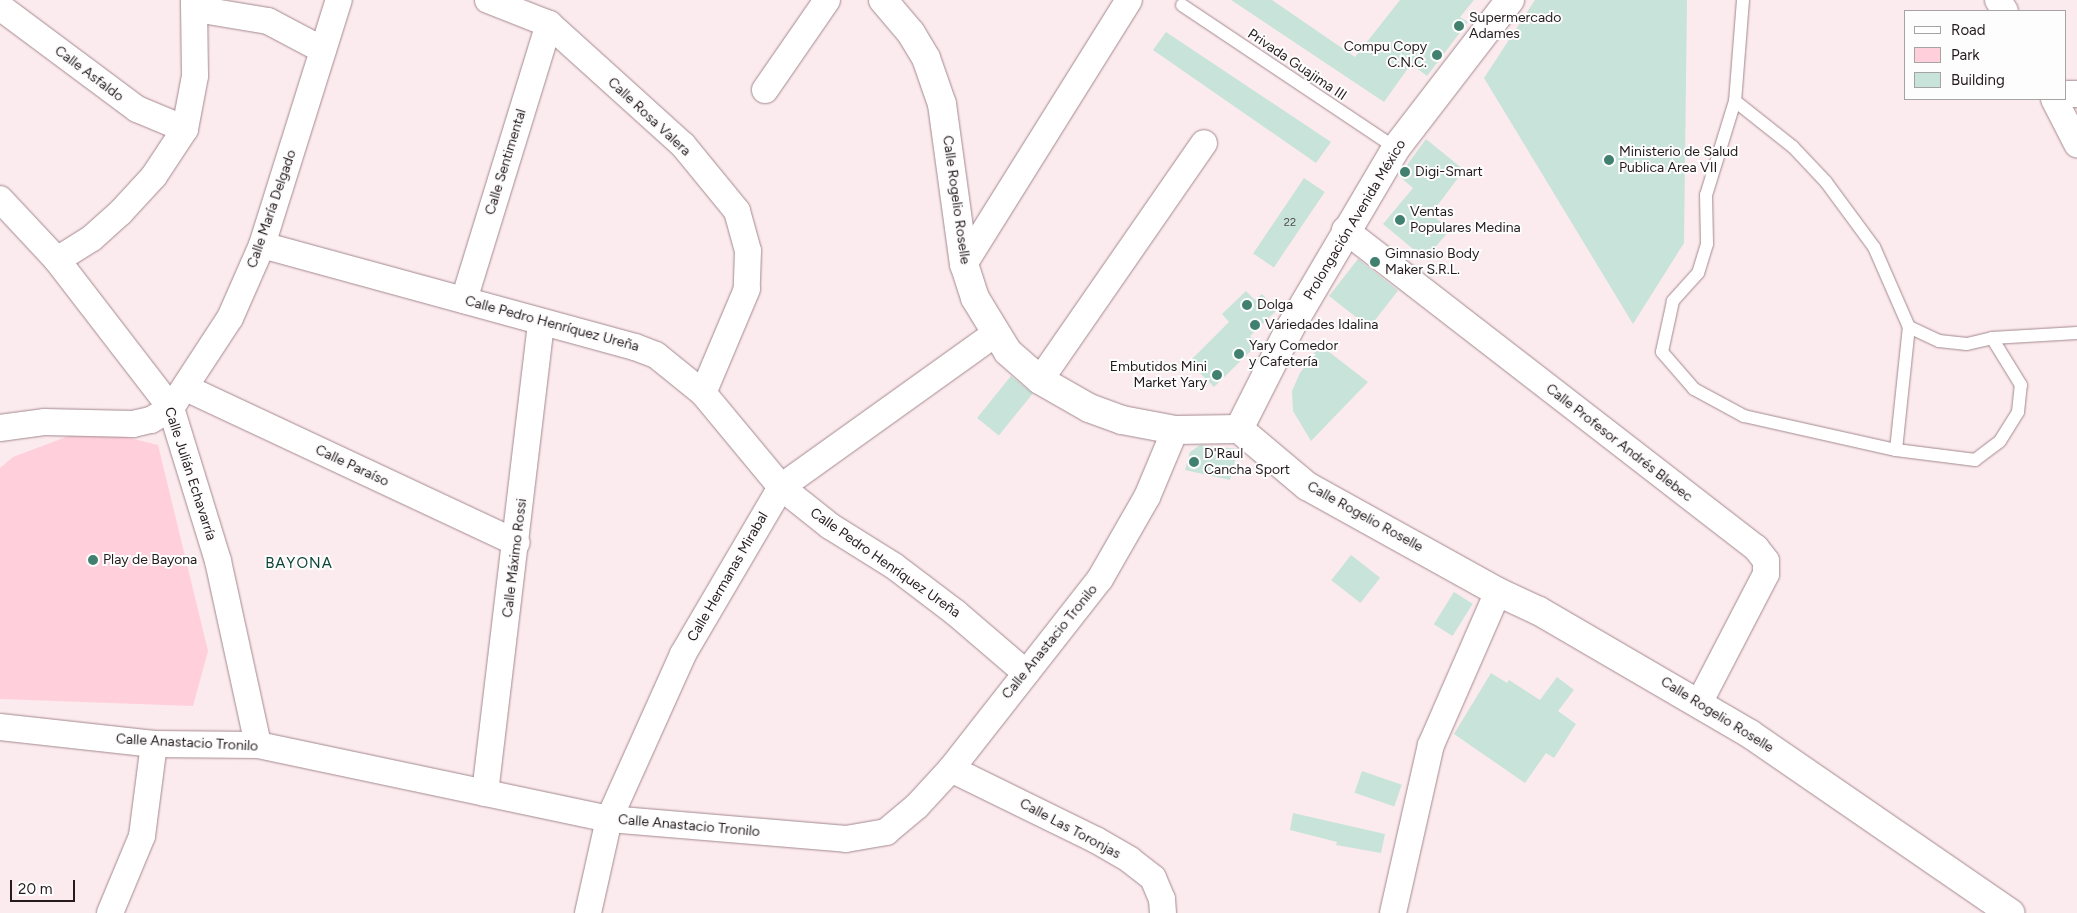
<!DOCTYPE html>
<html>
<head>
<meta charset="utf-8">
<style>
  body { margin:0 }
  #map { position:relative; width:2077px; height:913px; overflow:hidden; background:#fcebee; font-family:Figtree,sans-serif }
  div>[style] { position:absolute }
  .green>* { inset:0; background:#ffd0db }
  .building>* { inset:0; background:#c7e3da; transform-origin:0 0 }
  .roads { filter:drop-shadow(0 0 1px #a3898f) drop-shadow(0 0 1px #a3898f) }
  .lane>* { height:12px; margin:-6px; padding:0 6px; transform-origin:6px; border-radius:6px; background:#fff }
  .street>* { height:26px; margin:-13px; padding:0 13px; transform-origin:13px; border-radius:13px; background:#fff }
  .secondary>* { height:28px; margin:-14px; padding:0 14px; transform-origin:14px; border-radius:14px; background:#fff }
  .dots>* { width:14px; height:14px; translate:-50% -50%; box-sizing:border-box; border:2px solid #fdfdfd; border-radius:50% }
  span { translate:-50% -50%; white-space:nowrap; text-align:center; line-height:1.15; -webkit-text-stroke:4px #fdfdfd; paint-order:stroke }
  .number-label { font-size:11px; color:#4e4d4d }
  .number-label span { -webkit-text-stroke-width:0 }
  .poi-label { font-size:14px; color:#251b1e }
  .left { translate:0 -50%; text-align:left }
  .right { translate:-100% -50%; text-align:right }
  .street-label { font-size:14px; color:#251b1e }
  .neighbourhood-label { font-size:15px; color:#0f4538; letter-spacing:1px }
  .legend { position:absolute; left:1904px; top:10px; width:162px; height:90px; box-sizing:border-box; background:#fdfdfd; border:1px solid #a7a3a4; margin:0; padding:6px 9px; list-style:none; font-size:15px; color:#251b1e }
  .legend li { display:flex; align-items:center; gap:10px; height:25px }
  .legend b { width:25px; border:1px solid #a7a3a4 }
  .scale { position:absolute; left:10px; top:880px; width:65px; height:22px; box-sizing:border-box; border:2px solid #251b1e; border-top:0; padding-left:6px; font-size:15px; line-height:18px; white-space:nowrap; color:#251b1e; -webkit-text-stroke:4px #fdfdfd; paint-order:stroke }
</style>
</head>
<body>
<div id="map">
  <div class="green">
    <i style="clip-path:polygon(90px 428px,158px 445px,208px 651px,193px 706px,0 699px,0 468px,13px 457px)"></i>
  </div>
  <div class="building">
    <i style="clip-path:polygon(1231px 0,1272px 0,1355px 57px,1400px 0,1474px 0,1460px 17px,1468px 22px,1427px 76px,1411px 64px,1384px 102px)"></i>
    <i style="clip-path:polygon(1535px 0,1687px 0,1684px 243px,1633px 324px,1484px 78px)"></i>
    <i style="clip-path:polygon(1166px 32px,1331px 142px,1316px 163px,1153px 50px)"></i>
    <i style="clip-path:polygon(1426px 139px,1464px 170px,1431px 214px,1450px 230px,1425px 259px,1383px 224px,1413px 188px,1399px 176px)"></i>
    <i style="left:1304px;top:178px;width:25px;height:91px;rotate:34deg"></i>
    <i style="left:1358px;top:259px;width:51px;height:47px;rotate:38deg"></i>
    <i style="clip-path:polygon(1246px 291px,1255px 300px,1262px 294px,1277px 310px,1250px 336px,1258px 344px,1214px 387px,1189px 362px,1229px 322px,1222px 314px)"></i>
    <i style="clip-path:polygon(1320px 345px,1368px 382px,1311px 441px,1293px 411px,1292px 391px,1300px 373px)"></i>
    <i style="left:1011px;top:376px;width:28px;height:54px;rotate:39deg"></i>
    <i style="clip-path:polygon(1200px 445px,1238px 449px,1230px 480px,1185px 470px,1190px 452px)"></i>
    <i style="left:1351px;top:555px;width:37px;height:32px;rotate:38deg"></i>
    <i style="left:1454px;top:592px;width:22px;height:38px;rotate:32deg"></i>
    <i style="clip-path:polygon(1491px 673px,1507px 683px,1509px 680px,1540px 700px,1557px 677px,1574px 690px,1558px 711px,1576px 724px,1554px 758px,1546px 753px,1525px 783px,1454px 734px)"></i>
    <i style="left:1362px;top:771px;width:42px;height:23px;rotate:19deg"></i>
    <i style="clip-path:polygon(1293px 813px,1385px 834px,1381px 853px,1336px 845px,1337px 842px,1290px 830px)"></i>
  </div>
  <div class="roads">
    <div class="lane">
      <i style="left:1743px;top:0;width:101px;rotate:94.5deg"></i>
      <i style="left:1735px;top:101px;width:98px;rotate:107.1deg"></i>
      <i style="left:1706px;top:195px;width:49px;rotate:88.8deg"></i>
      <i style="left:1707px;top:244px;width:30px;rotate:107deg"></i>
      <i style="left:1698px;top:273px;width:38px;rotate:132deg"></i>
      <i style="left:1673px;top:301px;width:52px;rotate:102.2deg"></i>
      <i style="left:1662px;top:352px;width:49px;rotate:49.1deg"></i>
      <i style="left:1694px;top:389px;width:57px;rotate:28.4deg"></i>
      <i style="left:1744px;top:416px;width:156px;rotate:12.6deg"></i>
      <i style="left:1896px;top:450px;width:80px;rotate:7.2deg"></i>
      <i style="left:1975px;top:460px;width:31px;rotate:-37deg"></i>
      <i style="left:2000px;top:441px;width:34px;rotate:-58deg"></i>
      <i style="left:2018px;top:412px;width:27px;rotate:-84deg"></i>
      <i style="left:2021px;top:385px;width:55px;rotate:-121.7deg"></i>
      <i style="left:1182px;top:5px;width:257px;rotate:33.8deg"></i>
      <i style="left:1735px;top:101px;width:74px;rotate:38.4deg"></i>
      <i style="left:1793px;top:147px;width:48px;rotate:46.7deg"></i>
      <i style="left:1826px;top:182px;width:81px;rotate:53.6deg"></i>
      <i style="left:1874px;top:247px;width:87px;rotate:66.4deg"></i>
      <i style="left:1909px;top:327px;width:33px;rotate:25deg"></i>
      <i style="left:1939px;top:341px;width:28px;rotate:6deg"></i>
      <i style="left:1967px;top:344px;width:26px;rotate:-13deg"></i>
      <i style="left:1992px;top:338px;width:85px;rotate:-3.4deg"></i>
      <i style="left:1896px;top:450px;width:124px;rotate:-84deg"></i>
    </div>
    <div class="street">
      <i style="left:488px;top:0;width:66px;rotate:21.5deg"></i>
      <i style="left:549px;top:24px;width:181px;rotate:42.1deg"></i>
      <i style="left:683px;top:145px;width:85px;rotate:50.7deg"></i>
      <i style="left:737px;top:211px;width:41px;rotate:74.6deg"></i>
      <i style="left:748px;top:251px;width:38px;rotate:92deg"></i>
      <i style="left:747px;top:289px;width:113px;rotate:112.9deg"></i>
      <i style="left:1998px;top:0;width:13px;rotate:58deg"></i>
      <i style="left:0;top:7px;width:171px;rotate:36.7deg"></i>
      <i style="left:137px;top:109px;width:52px;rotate:22.6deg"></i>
      <i style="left:196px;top:9px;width:73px;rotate:9.5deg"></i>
      <i style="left:268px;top:21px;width:62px;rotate:27.8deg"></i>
      <i style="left:765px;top:90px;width:109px;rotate:-55.4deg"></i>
      <i style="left:2066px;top:94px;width:11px"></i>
      <i style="left:2054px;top:99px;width:51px;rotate:62.9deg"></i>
      <i style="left:0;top:199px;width:83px;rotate:46.9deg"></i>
      <i style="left:57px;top:260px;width:187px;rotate:52.4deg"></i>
      <i style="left:171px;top:408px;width:160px;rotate:72.9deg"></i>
      <i style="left:218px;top:561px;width:188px;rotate:77.7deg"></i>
      <i style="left:1345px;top:230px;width:520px;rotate:37.73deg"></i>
      <i style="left:1756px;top:548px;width:16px;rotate:52deg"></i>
      <i style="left:1766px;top:561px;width:13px;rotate:90deg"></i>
      <i style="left:1766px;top:574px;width:145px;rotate:117.4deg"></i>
      <i style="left:262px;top:245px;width:387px;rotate:15.3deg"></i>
      <i style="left:635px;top:347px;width:22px;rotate:21deg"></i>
      <i style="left:656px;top:355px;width:60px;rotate:39deg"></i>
      <i style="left:703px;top:393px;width:122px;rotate:50.3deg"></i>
      <i style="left:781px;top:487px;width:63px;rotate:38.5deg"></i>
      <i style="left:830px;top:526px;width:75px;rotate:32deg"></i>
      <i style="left:894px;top:566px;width:78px;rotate:37.2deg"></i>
      <i style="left:956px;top:613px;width:92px;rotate:40.6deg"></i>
      <i style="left:57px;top:260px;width:41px;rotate:-32.2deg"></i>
      <i style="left:92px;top:238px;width:38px;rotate:-42deg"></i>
      <i style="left:120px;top:213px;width:50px;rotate:-47.4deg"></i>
      <i style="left:154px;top:176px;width:56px;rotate:-56.6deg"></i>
      <i style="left:185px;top:129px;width:54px;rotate:-79.3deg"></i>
      <i style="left:195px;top:76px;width:76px;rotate:-90.8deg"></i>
      <i style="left:964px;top:264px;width:311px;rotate:-58deg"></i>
      <i style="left:464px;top:300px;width:289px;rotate:-72.9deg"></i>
      <i style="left:1040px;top:380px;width:288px;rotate:-55.3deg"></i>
      <i style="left:186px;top:388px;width:365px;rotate:25.1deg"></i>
      <i style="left:0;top:428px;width:44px;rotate:-7.8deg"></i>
      <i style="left:44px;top:422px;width:89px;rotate:1.3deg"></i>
      <i style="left:133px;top:424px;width:18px;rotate:-13deg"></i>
      <i style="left:151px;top:420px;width:23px;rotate:-31deg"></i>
      <i style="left:171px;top:408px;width:108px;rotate:-56.8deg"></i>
      <i style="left:230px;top:318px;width:80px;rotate:-66.3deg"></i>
      <i style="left:262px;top:245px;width:257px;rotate:-72.6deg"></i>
      <i style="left:0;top:727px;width:155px;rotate:6.3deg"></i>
      <i style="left:154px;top:744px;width:104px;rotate:0.6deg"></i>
      <i style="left:258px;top:745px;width:359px;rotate:11.9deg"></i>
      <i style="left:609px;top:819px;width:238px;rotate:4.8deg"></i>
      <i style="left:846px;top:839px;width:41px;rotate:-9.9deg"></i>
      <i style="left:886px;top:832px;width:40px;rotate:-40deg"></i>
      <i style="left:917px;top:806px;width:50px;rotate:-47.4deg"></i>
      <i style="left:951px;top:769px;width:241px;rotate:-51.9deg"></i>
      <i style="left:1100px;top:579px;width:95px;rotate:-60.2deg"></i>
      <i style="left:1147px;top:497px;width:73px;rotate:-67.3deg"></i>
      <i style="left:951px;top:769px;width:161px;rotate:26.1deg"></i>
      <i style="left:1096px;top:840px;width:39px;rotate:30deg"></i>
      <i style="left:1130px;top:860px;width:29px;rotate:38deg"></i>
      <i style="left:1153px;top:878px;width:23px;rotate:67deg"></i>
      <i style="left:1162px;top:899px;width:14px;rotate:86deg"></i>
      <i style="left:485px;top:793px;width:474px;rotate:-83.2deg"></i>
      <i style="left:110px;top:913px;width:83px;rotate:-67.4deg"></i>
      <i style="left:142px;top:836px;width:93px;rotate:-82.6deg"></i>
      <i style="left:588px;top:913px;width:96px;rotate:-77.4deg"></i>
      <i style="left:609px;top:819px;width:181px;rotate:-65.8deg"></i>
      <i style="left:683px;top:654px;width:194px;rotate:-59.6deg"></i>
      <i style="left:781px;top:487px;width:263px;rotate:-35.6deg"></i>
      <i style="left:1393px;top:913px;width:172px;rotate:-77.3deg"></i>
      <i style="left:1431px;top:745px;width:167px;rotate:-66.4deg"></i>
    </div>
    <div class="secondary">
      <i style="left:883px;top:0;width:43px;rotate:49.7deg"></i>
      <i style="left:911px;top:33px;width:29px;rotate:59deg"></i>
      <i style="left:926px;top:58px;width:49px;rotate:70.8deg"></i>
      <i style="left:942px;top:104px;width:162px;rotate:82.2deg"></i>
      <i style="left:964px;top:264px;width:36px;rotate:72deg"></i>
      <i style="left:975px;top:298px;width:63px;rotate:58.6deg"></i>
      <i style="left:1008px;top:352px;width:43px;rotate:41.2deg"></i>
      <i style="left:1040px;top:380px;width:56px;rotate:29.7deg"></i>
      <i style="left:1089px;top:408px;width:35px;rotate:20deg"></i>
      <i style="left:1122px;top:420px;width:54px;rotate:10.7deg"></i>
      <i style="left:1175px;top:430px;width:64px;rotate:-0.9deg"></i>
      <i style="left:1239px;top:429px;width:89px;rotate:40deg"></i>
      <i style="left:1307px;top:486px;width:218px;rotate:29deg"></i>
      <i style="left:1498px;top:592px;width:45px;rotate:24.9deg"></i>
      <i style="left:1539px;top:611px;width:244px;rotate:30.2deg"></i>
      <i style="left:1750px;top:734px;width:316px;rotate:34.5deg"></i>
      <i style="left:1239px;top:429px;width:113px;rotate:-63.2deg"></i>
      <i style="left:1290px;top:328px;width:209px;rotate:-59.5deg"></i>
      <i style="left:1396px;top:148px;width:187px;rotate:-52.4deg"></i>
    </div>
  </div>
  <div class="dots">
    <i style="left:1459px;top:26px;background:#41806e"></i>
    <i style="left:1437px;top:55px;background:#41806e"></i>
    <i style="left:1609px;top:160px;background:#41806e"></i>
    <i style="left:1405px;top:172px;background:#41806e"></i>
    <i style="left:1400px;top:220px;background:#41806e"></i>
    <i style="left:1375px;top:262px;background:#41806e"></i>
    <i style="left:1247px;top:305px;background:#41806e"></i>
    <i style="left:1255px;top:325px;background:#41806e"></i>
    <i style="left:1239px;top:354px;background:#41806e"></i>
    <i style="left:1217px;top:375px;background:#41806e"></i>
    <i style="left:1194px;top:462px;background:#41806e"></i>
    <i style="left:93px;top:560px;background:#41806e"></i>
  </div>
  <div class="number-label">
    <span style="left:1290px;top:223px">22</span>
  </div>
  <div class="poi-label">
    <span class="left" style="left:1469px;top:26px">Supermercado<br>Adames</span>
    <span class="right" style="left:1427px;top:55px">Compu Copy<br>C.N.C.</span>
    <span class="left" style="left:1619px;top:160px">Ministerio de Salud<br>Publica Area VII</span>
    <span class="left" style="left:1415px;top:172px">Digi-Smart</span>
    <span class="left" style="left:1410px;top:220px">Ventas<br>Populares Medina</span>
    <span class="left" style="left:1385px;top:262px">Gimnasio Body<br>Maker S.R.L.</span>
    <span class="left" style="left:1257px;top:305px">Dolga</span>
    <span class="left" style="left:1265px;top:325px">Variedades Idalina</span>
    <span class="left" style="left:1249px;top:354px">Yary Comedor<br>y Cafetería</span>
    <span class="right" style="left:1207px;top:375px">Embutidos Mini<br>Market Yary</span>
    <span class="left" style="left:1204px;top:462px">D'Raul<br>Cancha Sport</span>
    <span class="left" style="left:103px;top:560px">Play de Bayona</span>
  </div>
  <div class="street-label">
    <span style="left:1297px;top:65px;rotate:34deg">Privada Guajima III</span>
    <span style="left:89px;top:74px;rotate:37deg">Calle Asfaldo</span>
    <span style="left:649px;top:117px;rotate:43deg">Calle Rosa Valera</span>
    <span style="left:506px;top:162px;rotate:-73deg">Calle Sentimental</span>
    <span style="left:956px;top:200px;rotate:82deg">Calle Rogelio Roselle</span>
    <span style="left:272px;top:209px;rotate:-71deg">Calle María Delgado</span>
    <span style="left:1355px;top:220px;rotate:-59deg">Prolongación Avenida México</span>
    <span style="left:552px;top:324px;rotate:15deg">Calle Pedro Henríquez Ureña</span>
    <span style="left:1619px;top:443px;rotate:38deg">Calle Profesor Andrés Blebec</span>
    <span style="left:352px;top:466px;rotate:25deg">Calle Paraíso</span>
    <span style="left:190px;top:474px;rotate:72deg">Calle Julián Echavarría</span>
    <span style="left:1365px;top:517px;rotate:29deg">Calle Rogelio Roselle</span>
    <span style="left:515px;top:558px;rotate:-83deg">Calle Máximo Rossi</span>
    <span style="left:885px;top:563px;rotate:35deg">Calle Pedro Henríquez Ureña</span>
    <span style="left:728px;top:577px;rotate:-60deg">Calle Hermanas Mirabal</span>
    <span style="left:1050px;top:642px;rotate:-51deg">Calle Anastacio Tronilo</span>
    <span style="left:1717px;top:715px;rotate:32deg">Calle Rogelio Roselle</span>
    <span style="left:187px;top:743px;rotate:3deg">Calle Anastacio Tronilo</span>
    <span style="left:689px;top:826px;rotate:5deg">Calle Anastacio Tronilo</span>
    <span style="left:1070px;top:829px;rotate:28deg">Calle Las Toronjas</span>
  </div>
  <div class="neighbourhood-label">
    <span style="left:299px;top:564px">BAYONA</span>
  </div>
  <ul class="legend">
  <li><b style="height:6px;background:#fff"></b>Road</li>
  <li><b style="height:14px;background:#ffd0db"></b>Park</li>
  <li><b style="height:14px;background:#c7e3da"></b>Building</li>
  </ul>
  <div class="scale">20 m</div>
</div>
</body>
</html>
